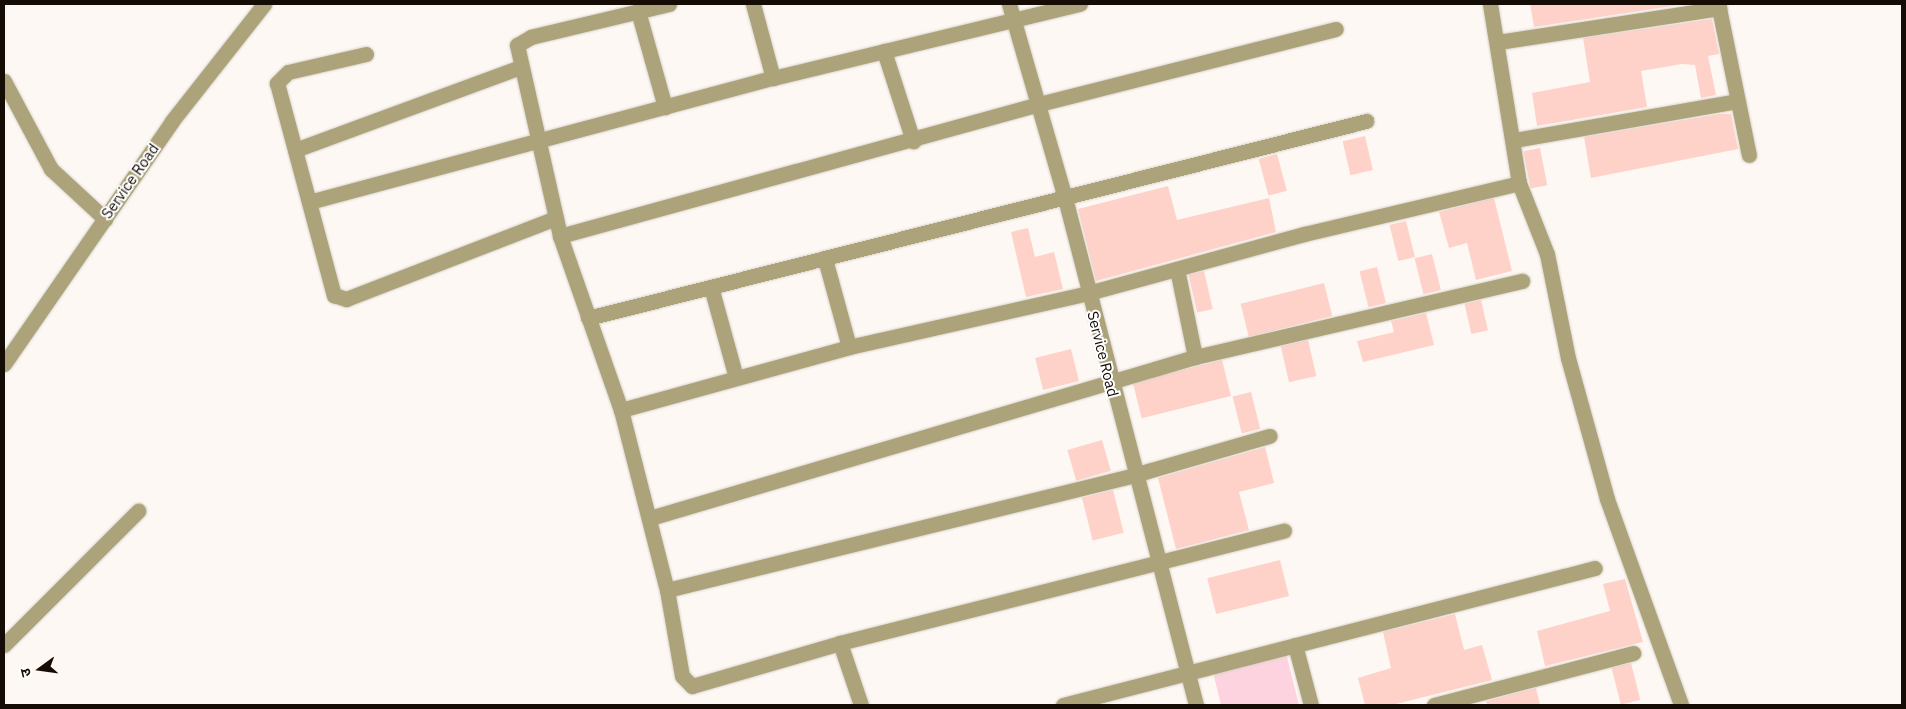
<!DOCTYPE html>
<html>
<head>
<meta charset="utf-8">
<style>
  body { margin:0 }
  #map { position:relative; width:1906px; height:709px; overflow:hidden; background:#fdf8f3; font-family:"IBM Plex Sans","Noto Sans Devanagari",sans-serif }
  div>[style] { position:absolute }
  .green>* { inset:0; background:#fdd3e0 }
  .building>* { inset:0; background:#fed2c9; transform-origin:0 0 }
  .roads { filter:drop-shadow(0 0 1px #d8d2cd) drop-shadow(0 0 1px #d8d2cd) }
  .minor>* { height:15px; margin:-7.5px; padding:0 7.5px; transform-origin:7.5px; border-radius:7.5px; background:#aca37a }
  span { translate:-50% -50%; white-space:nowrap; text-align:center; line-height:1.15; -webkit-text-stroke:4px #fff; paint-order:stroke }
  .street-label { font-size:15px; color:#150c05 }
  .frame { position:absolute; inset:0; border:5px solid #150c05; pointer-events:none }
  .north { position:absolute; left:15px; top:644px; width:50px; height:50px; -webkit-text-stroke:4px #fff; paint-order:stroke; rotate:256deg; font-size:14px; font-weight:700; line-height:20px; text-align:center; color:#150c05 }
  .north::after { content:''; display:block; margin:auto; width:18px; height:22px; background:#150c05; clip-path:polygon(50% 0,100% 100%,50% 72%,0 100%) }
</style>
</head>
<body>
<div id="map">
  <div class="green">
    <i style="clip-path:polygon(1286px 653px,1299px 705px,1221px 705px,1213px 672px)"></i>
  </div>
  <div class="building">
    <i style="clip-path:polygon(1530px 4px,1685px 4px,1534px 27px)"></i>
    <i style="clip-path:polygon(1712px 19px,1719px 54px,1708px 56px,1716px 95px,1701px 98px,1695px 65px,1682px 64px,1641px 71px,1647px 107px,1537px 126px,1532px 93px,1590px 82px,1583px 38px)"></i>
    <i style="clip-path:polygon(1719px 114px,1731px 114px,1738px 149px,1591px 178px,1584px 137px)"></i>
    <i style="left:1365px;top:136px;width:35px;height:23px;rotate:77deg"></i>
    <i style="left:1540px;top:148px;width:38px;height:17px;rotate:79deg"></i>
    <i style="left:1277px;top:154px;width:38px;height:19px;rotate:75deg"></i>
    <i style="clip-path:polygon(1168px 186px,1177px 220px,1269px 198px,1276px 232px,1096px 281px,1078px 209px)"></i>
    <i style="clip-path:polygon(1494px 198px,1512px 271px,1476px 280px,1467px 243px,1449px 248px,1439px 212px)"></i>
    <i style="left:1406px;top:221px;width:37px;height:17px;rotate:76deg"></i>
    <i style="clip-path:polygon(1028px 228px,1035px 257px,1054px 252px,1063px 289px,1026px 297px,1011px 232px)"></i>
    <i style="left:1432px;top:254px;width:37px;height:18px;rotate:76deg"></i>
    <i style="left:1377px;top:267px;width:37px;height:18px;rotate:76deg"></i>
    <i style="left:1204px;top:271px;width:39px;height:16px;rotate:77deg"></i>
    <i style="left:1324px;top:283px;width:34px;height:86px;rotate:76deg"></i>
    <i style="left:1481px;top:300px;width:31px;height:17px;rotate:77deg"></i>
    <i style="clip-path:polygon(1426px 313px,1434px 345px,1363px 362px,1357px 341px,1394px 332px,1391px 321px)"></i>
    <i style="left:1308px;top:340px;width:37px;height:28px;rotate:77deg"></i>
    <i style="left:1071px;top:349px;width:33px;height:37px;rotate:76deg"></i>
    <i style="left:1222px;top:360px;width:37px;height:92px;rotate:76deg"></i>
    <i style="left:1251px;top:392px;width:38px;height:19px;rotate:76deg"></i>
    <i style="left:1102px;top:440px;width:32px;height:36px;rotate:74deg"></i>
    <i style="clip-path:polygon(1265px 447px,1274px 483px,1239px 492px,1249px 530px,1176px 549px,1158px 478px)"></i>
    <i style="left:1113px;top:490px;width:44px;height:32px;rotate:76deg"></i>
    <i style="left:1280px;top:560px;width:37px;height:75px;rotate:76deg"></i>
    <i style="clip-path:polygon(1625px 579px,1643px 642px,1545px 666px,1537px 631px,1610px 611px,1603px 584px)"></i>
    <i style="clip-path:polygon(1455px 614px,1464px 650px,1482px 645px,1492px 680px,1392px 705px,1365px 705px,1358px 678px,1391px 668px,1383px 632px)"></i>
    <i style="left:1631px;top:663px;width:38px;height:20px;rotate:76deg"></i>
    <i style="clip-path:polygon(1536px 688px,1540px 705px,1487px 705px,1486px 701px)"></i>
  </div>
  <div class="roads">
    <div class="minor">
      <i style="left:669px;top:4px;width:142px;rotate:166.6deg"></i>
      <i style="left:531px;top:37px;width:16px;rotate:150deg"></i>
      <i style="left:517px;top:45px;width:196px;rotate:77.3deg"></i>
      <i style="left:560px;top:236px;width:184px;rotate:70.7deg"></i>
      <i style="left:621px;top:410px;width:186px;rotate:75.7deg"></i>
      <i style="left:667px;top:590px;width:87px;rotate:80.1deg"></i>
      <i style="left:682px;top:676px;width:14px;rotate:45deg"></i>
      <i style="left:692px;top:686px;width:154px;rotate:-16.2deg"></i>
      <i style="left:840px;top:643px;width:458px;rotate:-14.2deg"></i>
      <i style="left:753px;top:4px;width:77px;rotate:74.9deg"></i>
      <i style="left:1009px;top:4px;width:202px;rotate:73.9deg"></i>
      <i style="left:1065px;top:198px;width:524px;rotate:75.51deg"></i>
      <i style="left:1490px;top:4px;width:181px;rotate:80.8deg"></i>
      <i style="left:1519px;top:183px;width:76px;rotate:68.5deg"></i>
      <i style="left:1547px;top:254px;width:106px;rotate:78.6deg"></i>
      <i style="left:1568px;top:358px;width:146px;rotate:74.5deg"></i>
      <i style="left:1607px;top:499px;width:219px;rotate:70.2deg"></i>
      <i style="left:1719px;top:8px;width:150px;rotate:78.5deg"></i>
      <i style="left:638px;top:11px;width:100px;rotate:74.3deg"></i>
      <i style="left:1498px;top:42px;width:224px;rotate:-8.7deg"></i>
      <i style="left:1719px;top:8px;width:4px;rotate:-90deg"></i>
      <i style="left:884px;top:51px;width:95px;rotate:72.1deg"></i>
      <i style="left:366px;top:54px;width:80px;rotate:167deg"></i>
      <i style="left:288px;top:72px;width:16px;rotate:135deg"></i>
      <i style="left:277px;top:83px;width:220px;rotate:75deg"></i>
      <i style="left:334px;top:295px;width:13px;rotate:18deg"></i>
      <i style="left:346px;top:299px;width:225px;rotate:-21.1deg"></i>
      <i style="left:4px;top:81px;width:100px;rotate:61.9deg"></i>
      <i style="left:51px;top:169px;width:74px;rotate:42.8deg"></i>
      <i style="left:1514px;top:140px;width:226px;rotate:-9.9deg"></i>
      <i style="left:295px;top:150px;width:241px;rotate:-20.2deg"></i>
      <i style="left:309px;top:202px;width:480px;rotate:-15deg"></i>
      <i style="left:773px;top:78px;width:316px;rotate:-13.6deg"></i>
      <i style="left:560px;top:236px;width:497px;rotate:-15.4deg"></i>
      <i style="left:1039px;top:104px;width:306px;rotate:-14.2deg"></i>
      <i style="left:825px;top:259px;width:91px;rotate:74.7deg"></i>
      <i style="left:1177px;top:269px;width:90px;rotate:78.4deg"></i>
      <i style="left:711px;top:287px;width:94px;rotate:74.6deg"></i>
      <i style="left:588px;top:318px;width:803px;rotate:-14.21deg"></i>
      <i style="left:4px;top:364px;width:295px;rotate:-55.3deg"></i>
      <i style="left:172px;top:121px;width:149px;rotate:-51.8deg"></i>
      <i style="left:621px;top:410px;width:237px;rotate:-15.4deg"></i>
      <i style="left:849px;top:347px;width:245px;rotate:-12.7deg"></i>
      <i style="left:1088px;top:293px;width:224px;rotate:-15.3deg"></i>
      <i style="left:1304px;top:234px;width:221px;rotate:-13.3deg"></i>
      <i style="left:650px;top:518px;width:568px;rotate:-16.46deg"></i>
      <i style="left:1195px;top:357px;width:336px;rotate:-13.1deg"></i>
      <i style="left:667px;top:590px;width:481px;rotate:-13.8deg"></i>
      <i style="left:1134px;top:475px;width:141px;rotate:-16.1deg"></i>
      <i style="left:840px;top:643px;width:65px;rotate:71.3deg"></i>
      <i style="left:4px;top:645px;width:190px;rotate:-45deg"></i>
      <i style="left:1295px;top:645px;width:62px;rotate:75.1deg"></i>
      <i style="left:1063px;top:705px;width:549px;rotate:-14.44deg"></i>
      <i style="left:1434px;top:705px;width:206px;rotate:-14.6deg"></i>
    </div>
  </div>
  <div class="street-label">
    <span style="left:130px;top:181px;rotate:-55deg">Service Road</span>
    <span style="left:1103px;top:354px;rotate:76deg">Service Road</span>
  </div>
  <div class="frame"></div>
  <div class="north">उ</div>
</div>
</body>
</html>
